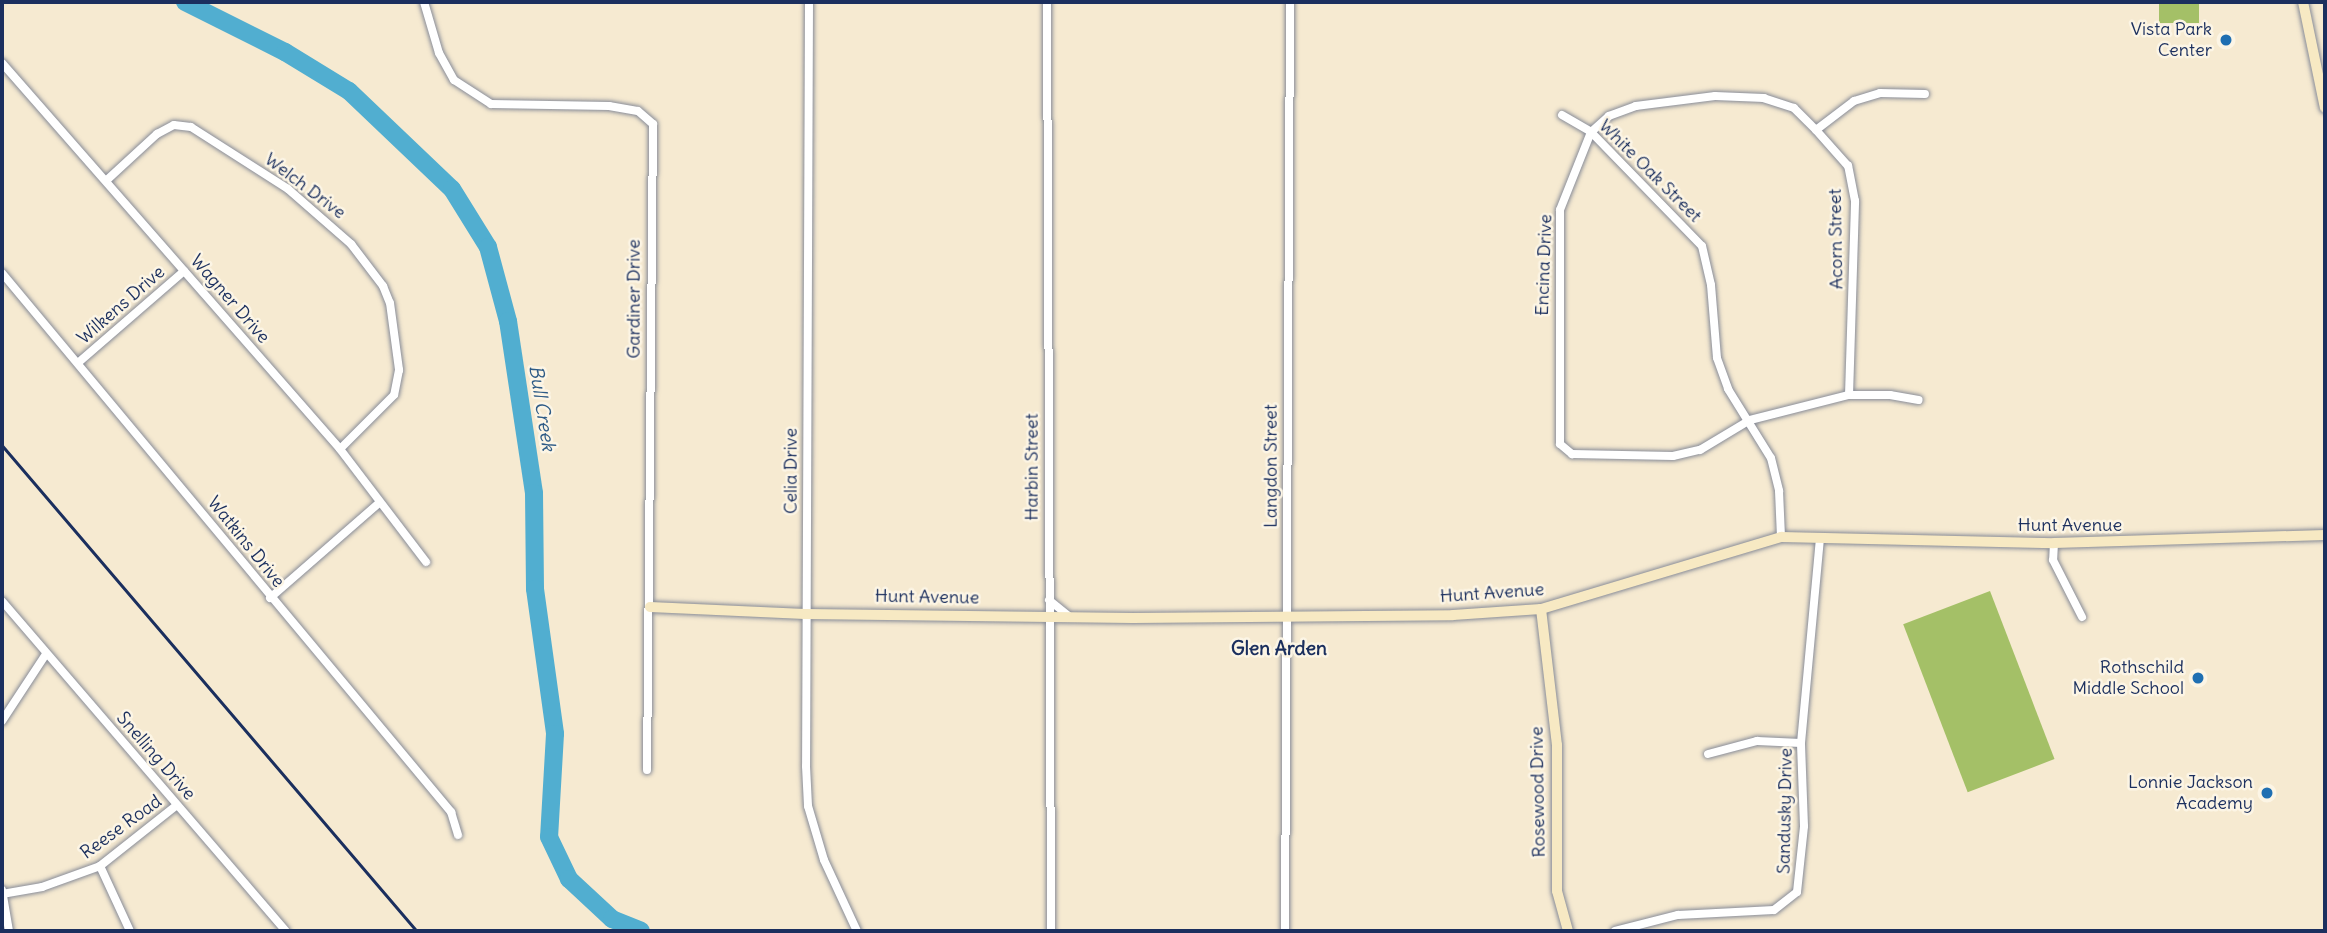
<!DOCTYPE html>
<html>
<head>
<meta charset="utf-8">
<style>
  body { margin:0 }
  #map { position:relative; width:2327px; height:933px; overflow:hidden; background:#f6ead1; font-family:Delius,sans-serif }
  div>[style] { position:absolute }
  .green>* { inset:0; background:#a4c067; transform-origin:0 0 }
  .river>* { height:18px; margin:-9px; padding:0 9px; transform-origin:9px; border-radius:9px; background:#51aed0 }
  .roads { filter:drop-shadow(0 0 2px #888c98) drop-shadow(0 0 2px #888c98) }
  .street>* { height:8px; margin:-4px; padding:0 4px; transform-origin:4px; border-radius:4px; background:#fff }
  .secondary>* { height:10px; margin:-5px; padding:0 5px; transform-origin:5px; border-radius:5px; background:#f7e9c3 }
  .rail>* { height:2.5px; margin:-1.25px; padding:0 1.25px; transform-origin:1.25px; border-radius:1.25px; background:#1b2f5e }
  .dots>* { width:19px; height:19px; translate:-50% -50%; box-sizing:border-box; border:4px solid #fcf5e5; border-radius:50% }
  span { translate:-50% -50%; white-space:nowrap; text-align:center; line-height:1.15; -webkit-text-stroke:5px #fcf5e5; paint-order:stroke }
  .poi-label { font-size:18px; color:#1b2f5e }
  .right { translate:-100% -50%; text-align:right }
  .street-label { font-size:18px; color:#1b2f5e }
  .water-label { font-size:19px; color:#2e5b86; font-style:italic }
  .neighbourhood-label { font-size:19px; color:#1b2f5e; font-weight:700 }
  .frame { position:absolute; inset:0; border:4px solid #1b2f5e; pointer-events:none }
</style>
</head>
<body>
<div id="map">
  <div class="green">
    <i style="left:2159px;top:2px;width:40px;height:21px"></i>
    <i style="left:1990px;top:591px;width:180px;height:93px;rotate:69deg"></i>
  </div>
  <div class="river">
    <i style="left:185px;top:2px;width:112px;rotate:26.6deg"></i>
    <i style="left:285px;top:52px;width:75px;rotate:31.4deg"></i>
    <i style="left:349px;top:91px;width:142px;rotate:43.6deg"></i>
    <i style="left:452px;top:189px;width:68px;rotate:58.2deg"></i>
    <i style="left:488px;top:247px;width:77px;rotate:74.9deg"></i>
    <i style="left:508px;top:321px;width:174px;rotate:81.4deg"></i>
    <i style="left:534px;top:493px;width:96px;rotate:89.4deg"></i>
    <i style="left:535px;top:589px;width:146px;rotate:82.1deg"></i>
    <i style="left:555px;top:734px;width:103px;rotate:93.3deg"></i>
    <i style="left:549px;top:837px;width:47px;rotate:64.5deg"></i>
    <i style="left:569px;top:879px;width:59px;rotate:42.9deg"></i>
    <i style="left:612px;top:919px;width:31px;rotate:22deg"></i>
  </div>
  <div class="roads">
    <div class="street">
      <i style="left:424px;top:2px;width:53px;rotate:73.6deg"></i>
      <i style="left:439px;top:53px;width:31px;rotate:61deg"></i>
      <i style="left:454px;top:80px;width:44px;rotate:33deg"></i>
      <i style="left:491px;top:104px;width:118px;rotate:1deg"></i>
      <i style="left:609px;top:106px;width:29px;rotate:10deg"></i>
      <i style="left:638px;top:111px;width:20px;rotate:41deg"></i>
      <i style="left:653px;top:124px;width:646px;rotate:90.53deg"></i>
      <i style="left:809px;top:2px;width:764px;rotate:90.22deg"></i>
      <i style="left:806px;top:766px;width:40px;rotate:87.1deg"></i>
      <i style="left:808px;top:806px;width:56px;rotate:73.5deg"></i>
      <i style="left:824px;top:860px;width:78px;rotate:65.1deg"></i>
      <i style="left:1047px;top:2px;width:929px;rotate:89.75deg"></i>
      <i style="left:2px;top:63px;width:513px;rotate:48.79deg"></i>
      <i style="left:340px;top:449px;width:142px;rotate:52.7deg"></i>
      <i style="left:1562px;top:115px;width:34px;rotate:30deg"></i>
      <i style="left:1591px;top:132px;width:159px;rotate:45.8deg"></i>
      <i style="left:1702px;top:246px;width:40px;rotate:77deg"></i>
      <i style="left:1711px;top:285px;width:73px;rotate:85.3deg"></i>
      <i style="left:1717px;top:358px;width:33px;rotate:70deg"></i>
      <i style="left:1728px;top:389px;width:81px;rotate:58.1deg"></i>
      <i style="left:1771px;top:458px;width:34px;rotate:76deg"></i>
      <i style="left:1779px;top:491px;width:46px;rotate:87.5deg"></i>
      <i style="left:1816px;top:130px;width:48px;rotate:-37.3deg"></i>
      <i style="left:1854px;top:101px;width:27px;rotate:-17deg"></i>
      <i style="left:1880px;top:93px;width:45px;rotate:1.3deg"></i>
      <i style="left:108px;top:179px;width:67px;rotate:-42.6deg"></i>
      <i style="left:157px;top:134px;width:19px;rotate:-28deg"></i>
      <i style="left:174px;top:125px;width:17px;rotate:7deg"></i>
      <i style="left:191px;top:127px;width:115px;rotate:32.6deg"></i>
      <i style="left:288px;top:189px;width:84px;rotate:41.1deg"></i>
      <i style="left:351px;top:244px;width:53px;rotate:52.7deg"></i>
      <i style="left:383px;top:286px;width:18px;rotate:68deg"></i>
      <i style="left:390px;top:303px;width:68px;rotate:82.3deg"></i>
      <i style="left:399px;top:370px;width:25px;rotate:101deg"></i>
      <i style="left:394px;top:395px;width:76px;rotate:135deg"></i>
      <i style="left:2px;top:273px;width:702px;rotate:50.2deg"></i>
      <i style="left:451px;top:812px;width:24px;rotate:73deg"></i>
      <i style="left:79px;top:362px;width:139px;rotate:-40.9deg"></i>
      <i style="left:1849px;top:395px;width:194px;rotate:-88.2deg"></i>
      <i style="left:1855px;top:201px;width:36px;rotate:-101deg"></i>
      <i style="left:1848px;top:166px;width:48px;rotate:-131.6deg"></i>
      <i style="left:1816px;top:130px;width:31px;rotate:-135deg"></i>
      <i style="left:1794px;top:108px;width:32px;rotate:-162deg"></i>
      <i style="left:1764px;top:98px;width:49px;rotate:-177.7deg"></i>
      <i style="left:1715px;top:96px;width:80px;rotate:172.8deg"></i>
      <i style="left:1636px;top:106px;width:29px;rotate:160deg"></i>
      <i style="left:1609px;top:116px;width:24px;rotate:138deg"></i>
      <i style="left:1591px;top:132px;width:84px;rotate:111.7deg"></i>
      <i style="left:1560px;top:210px;width:234px;rotate:90deg"></i>
      <i style="left:1560px;top:444px;width:16px;rotate:40deg"></i>
      <i style="left:1572px;top:454px;width:101px;rotate:1.1deg"></i>
      <i style="left:1673px;top:456px;width:28px;rotate:-13deg"></i>
      <i style="left:1700px;top:450px;width:58px;rotate:-31deg"></i>
      <i style="left:1750px;top:420px;width:102px;rotate:-14.2deg"></i>
      <i style="left:1849px;top:395px;width:41px"></i>
      <i style="left:1890px;top:395px;width:29px;rotate:10deg"></i>
      <i style="left:2054px;top:543px;width:17px;rotate:93deg"></i>
      <i style="left:2053px;top:560px;width:64px;rotate:63deg"></i>
      <i style="left:270px;top:598px;width:145px;rotate:-41.1deg"></i>
      <i style="left:1049px;top:600px;width:27px;rotate:39deg"></i>
      <i style="left:2px;top:601px;width:435px;rotate:49.3deg"></i>
      <i style="left:2px;top:721px;width:80px;rotate:-56.7deg"></i>
      <i style="left:1708px;top:754px;width:51px;rotate:-14.9deg"></i>
      <i style="left:1757px;top:741px;width:44px;rotate:2.6deg"></i>
      <i style="left:100px;top:866px;width:72px;rotate:65.2deg"></i>
      <i style="left:2px;top:890px;width:42px;rotate:80.3deg"></i>
      <i style="left:2px;top:894px;width:41px;rotate:-9.9deg"></i>
      <i style="left:42px;top:887px;width:62px;rotate:-19.9deg"></i>
      <i style="left:100px;top:866px;width:98px;rotate:-38.4deg"></i>
      <i style="left:1285px;top:931px;width:929px;rotate:-89.69deg"></i>
      <i style="left:1615px;top:931px;width:65px;rotate:-14.3deg"></i>
      <i style="left:1678px;top:915px;width:96px;rotate:-3deg"></i>
      <i style="left:1774px;top:910px;width:29px;rotate:-38deg"></i>
      <i style="left:1797px;top:892px;width:66px;rotate:-83.9deg"></i>
      <i style="left:1804px;top:826px;width:83px;rotate:-92.1deg"></i>
      <i style="left:1801px;top:743px;width:204px;rotate:-84.7deg"></i>
    </div>
    <div class="secondary">
      <i style="left:2303px;top:2px;width:108px;rotate:78.3deg"></i>
      <i style="left:650px;top:607px;width:155px;rotate:2.6deg"></i>
      <i style="left:805px;top:614px;width:328px;rotate:0.7deg"></i>
      <i style="left:1133px;top:618px;width:320px;rotate:-0.5deg"></i>
      <i style="left:1453px;top:615px;width:88px;rotate:-3.9deg"></i>
      <i style="left:1541px;top:609px;width:251px;rotate:-16.7deg"></i>
      <i style="left:1781px;top:537px;width:273px;rotate:1.3deg"></i>
      <i style="left:2054px;top:543px;width:271px;rotate:-1.7deg"></i>
      <i style="left:1541px;top:609px;width:137px;rotate:83.3deg"></i>
      <i style="left:1557px;top:745px;width:146px;rotate:90deg"></i>
      <i style="left:1557px;top:891px;width:41px;rotate:74.6deg"></i>
    </div>
  </div>
  <div class="rail">
    <i style="left:2px;top:445px;width:639px;rotate:49.51deg"></i>
  </div>
  <div class="dots">
    <i style="left:2226px;top:40px;background:#1f6fb2"></i>
    <i style="left:2198px;top:678px;background:#1f6fb2"></i>
    <i style="left:2267px;top:793px;background:#1f6fb2"></i>
  </div>
  <div class="poi-label">
    <span class="right" style="left:2212px;top:40px">Vista Park<br>Center</span>
    <span class="right" style="left:2184px;top:678px">Rothschild<br>Middle School</span>
    <span class="right" style="left:2253px;top:793px">Lonnie Jackson<br>Academy</span>
  </div>
  <div class="street-label">
    <span style="left:1650px;top:171px;rotate:45deg">White Oak Street</span>
    <span style="left:305px;top:186px;rotate:37deg">Welch Drive</span>
    <span style="left:1836px;top:239px;rotate:-91deg">Acorn Street</span>
    <span style="left:1544px;top:265px;rotate:-88deg">Encina Drive</span>
    <span style="left:230px;top:299px;rotate:49deg">Wagner Drive</span>
    <span style="left:634px;top:299px;rotate:-90deg">Gardiner Drive</span>
    <span style="left:121px;top:305px;rotate:-41deg">Wilkens Drive</span>
    <span style="left:1271px;top:466px;rotate:-90deg">Langdon Street</span>
    <span style="left:1032px;top:467px;rotate:-90deg">Harbin Street</span>
    <span style="left:791px;top:471px;rotate:-90deg">Celia Drive</span>
    <span style="left:2070px;top:525px">Hunt Avenue</span>
    <span style="left:246px;top:542px;rotate:51deg">Watkins Drive</span>
    <span style="left:1492px;top:593px;rotate:-4deg">Hunt Avenue</span>
    <span style="left:927px;top:597px;rotate:1deg">Hunt Avenue</span>
    <span style="left:156px;top:756px;rotate:49deg">Snelling Drive</span>
    <span style="left:1538px;top:792px;rotate:-91deg">Rosewood Drive</span>
    <span style="left:1785px;top:811px;rotate:-89deg">Sandusky Drive</span>
    <span style="left:121px;top:827px;rotate:-36deg">Reese Road</span>
  </div>
  <div class="water-label">
    <span style="left:542px;top:408px;rotate:81deg">Bull Creek</span>
  </div>
  <div class="neighbourhood-label">
    <span style="left:1279px;top:649px">Glen Arden</span>
  </div>
  <div class="frame"></div>
</div>
</body>
</html>
